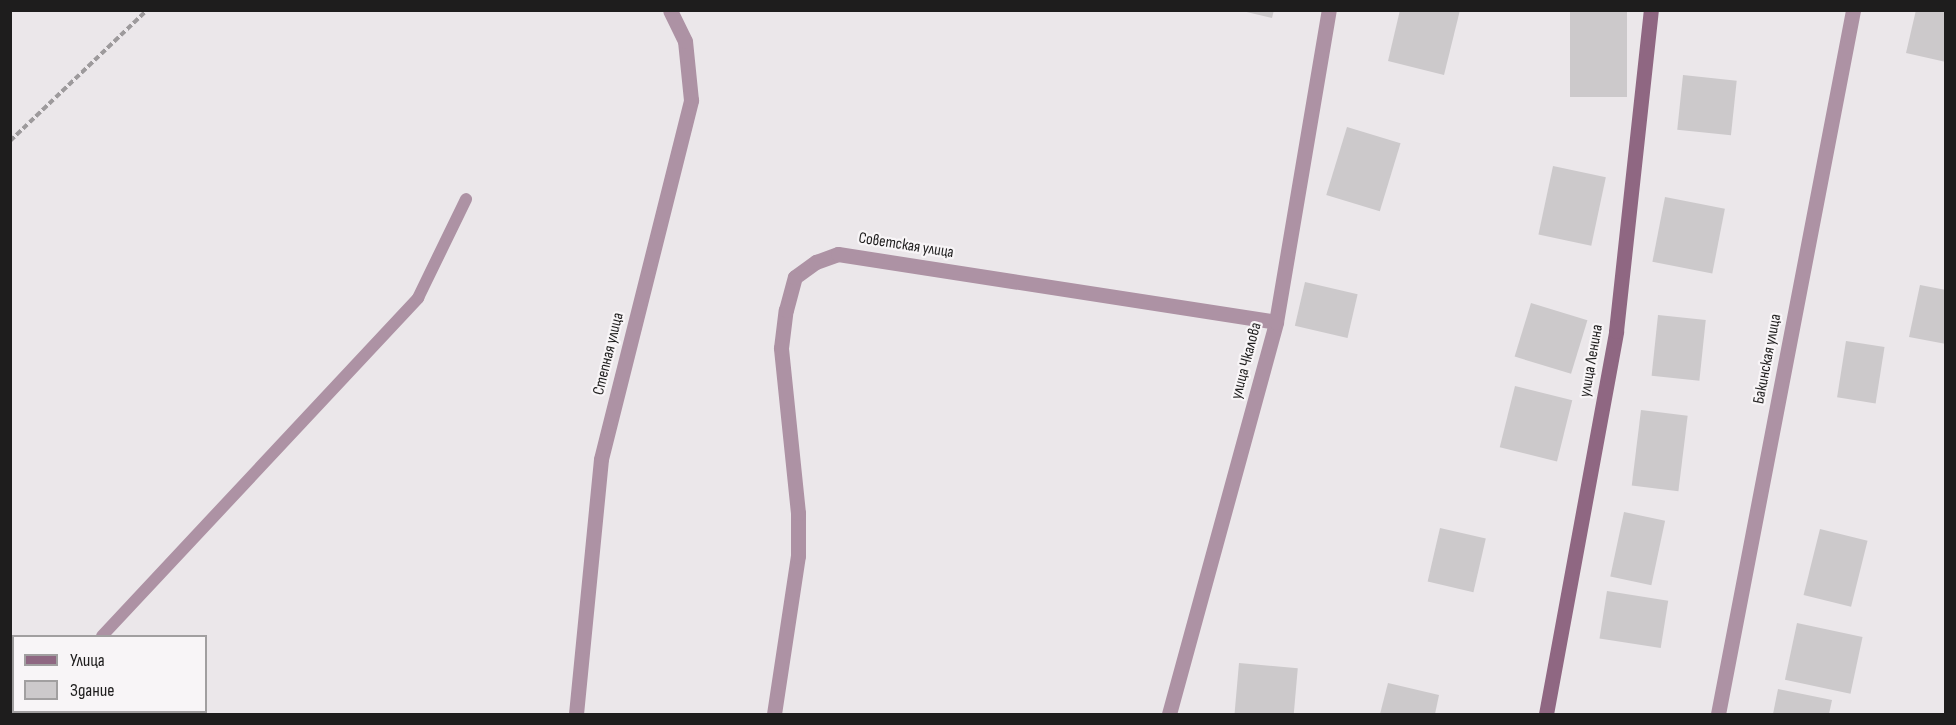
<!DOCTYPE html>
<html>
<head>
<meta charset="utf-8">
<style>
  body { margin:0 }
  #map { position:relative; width:1956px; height:725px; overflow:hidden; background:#ebe7ea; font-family:"Sofia Sans Condensed",sans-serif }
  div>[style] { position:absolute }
  .building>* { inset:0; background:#ccc9cb; transform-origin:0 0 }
  .path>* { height:4px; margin-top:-2px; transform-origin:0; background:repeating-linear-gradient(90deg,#9d9a9c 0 6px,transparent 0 9px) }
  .service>* { height:12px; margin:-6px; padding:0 6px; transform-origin:6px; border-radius:6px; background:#ad92a4 }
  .minor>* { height:15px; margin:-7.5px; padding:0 7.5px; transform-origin:7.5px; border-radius:7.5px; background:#ad92a4 }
  .secondary>* { height:15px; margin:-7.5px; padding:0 7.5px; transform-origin:7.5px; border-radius:7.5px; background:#8f6782 }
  span { translate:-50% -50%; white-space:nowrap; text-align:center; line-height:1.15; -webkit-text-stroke:4.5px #f8f5f7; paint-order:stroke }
  .street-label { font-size:16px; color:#1e1d1d }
  .frame { position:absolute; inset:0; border:12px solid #1e1d1d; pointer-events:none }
  .legend { position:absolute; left:12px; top:635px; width:195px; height:78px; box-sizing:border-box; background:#f8f5f7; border:2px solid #a19fa0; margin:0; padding:8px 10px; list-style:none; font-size:18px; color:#1e1d1d }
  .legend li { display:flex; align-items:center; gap:12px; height:30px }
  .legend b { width:30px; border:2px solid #a19fa0 }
</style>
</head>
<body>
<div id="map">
  <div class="building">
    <i style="clip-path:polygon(1238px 10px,1274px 10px,1272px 18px)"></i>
    <i style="clip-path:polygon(1400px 10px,1460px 10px,1444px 75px,1388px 61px)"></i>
    <i style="left:1570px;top:10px;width:57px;height:87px"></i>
    <i style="clip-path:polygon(1916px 10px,1946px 11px,1946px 62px,1906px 53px)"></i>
    <i style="left:1683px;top:75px;width:54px;height:55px;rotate:6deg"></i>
    <i style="left:1347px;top:127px;width:56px;height:71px;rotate:17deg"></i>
    <i style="left:1553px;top:166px;width:54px;height:70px;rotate:12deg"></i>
    <i style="left:1665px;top:197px;width:61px;height:66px;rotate:11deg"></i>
    <i style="left:1305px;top:282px;width:54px;height:45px;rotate:13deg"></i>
    <i style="clip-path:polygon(1920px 285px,1946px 290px,1946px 344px,1909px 337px)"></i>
    <i style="left:1531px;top:303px;width:59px;height:56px;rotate:17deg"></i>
    <i style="left:1658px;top:315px;width:48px;height:61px;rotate:6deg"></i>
    <i style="left:1846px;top:341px;width:39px;height:57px;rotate:9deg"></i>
    <i style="left:1515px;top:386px;width:59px;height:63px;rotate:14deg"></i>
    <i style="left:1641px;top:410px;width:47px;height:76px;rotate:7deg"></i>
    <i style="left:1624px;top:512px;width:42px;height:66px;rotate:12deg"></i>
    <i style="left:1440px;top:528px;width:47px;height:55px;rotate:13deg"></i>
    <i style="left:1820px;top:529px;width:49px;height:68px;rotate:14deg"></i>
    <i style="left:1607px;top:591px;width:62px;height:48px;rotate:9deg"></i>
    <i style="left:1797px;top:623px;width:67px;height:58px;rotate:12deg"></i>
    <i style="left:1239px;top:663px;width:59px;height:51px;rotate:5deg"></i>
    <i style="clip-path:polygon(1388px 683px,1439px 695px,1435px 714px,1380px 714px)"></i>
    <i style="clip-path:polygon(1778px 689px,1832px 700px,1829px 714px,1773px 714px)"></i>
  </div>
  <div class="path">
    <i style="left:10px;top:141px;width:190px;rotate:-43.7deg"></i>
  </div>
  <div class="service">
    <i style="left:102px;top:636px;width:463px;rotate:-46.9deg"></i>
    <i style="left:418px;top:298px;width:110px;rotate:-64.1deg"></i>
    <i style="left:29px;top:714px;width:4px;rotate:-34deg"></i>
  </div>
  <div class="minor">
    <i style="left:576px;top:714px;width:256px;rotate:-84.4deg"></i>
    <i style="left:601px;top:459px;width:370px;rotate:-75.9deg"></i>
    <i style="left:691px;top:100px;width:59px;rotate:-95.8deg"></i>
    <i style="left:685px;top:41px;width:34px;rotate:-116deg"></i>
    <i style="left:774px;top:714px;width:160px;rotate:-81.4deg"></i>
    <i style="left:798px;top:556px;width:43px;rotate:-90deg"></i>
    <i style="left:798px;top:513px;width:166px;rotate:-95.9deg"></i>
    <i style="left:781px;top:348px;width:38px;rotate:-83deg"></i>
    <i style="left:786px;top:310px;width:34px;rotate:-75deg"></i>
    <i style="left:795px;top:277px;width:26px;rotate:-36deg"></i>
    <i style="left:816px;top:262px;width:23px;rotate:-20deg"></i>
    <i style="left:838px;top:254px;width:443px;rotate:8.8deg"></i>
    <i style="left:1169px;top:714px;width:406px;rotate:-74.7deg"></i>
    <i style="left:1276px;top:322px;width:316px;rotate:-80.4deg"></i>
    <i style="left:1718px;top:714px;width:717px;rotate:-79.14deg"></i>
  </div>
  <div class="secondary">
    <i style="left:1546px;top:714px;width:389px;rotate:-79.6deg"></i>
    <i style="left:1616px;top:331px;width:323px;rotate:-83.8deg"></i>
  </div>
  <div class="street-label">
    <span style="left:906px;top:246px;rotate:9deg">Советская улица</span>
    <span style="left:609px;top:354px;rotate:-76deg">Степная улица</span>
    <span style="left:1768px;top:359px;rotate:-79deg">Бакинская улица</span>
    <span style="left:1247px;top:361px;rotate:-75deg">улица Чкалова</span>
    <span style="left:1592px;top:361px;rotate:-80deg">улица Ленина</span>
  </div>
  <div class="frame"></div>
  <ul class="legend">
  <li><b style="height:8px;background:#8f6782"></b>Улица</li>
  <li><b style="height:16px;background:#ccc9cb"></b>Здание</li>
  </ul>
</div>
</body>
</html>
